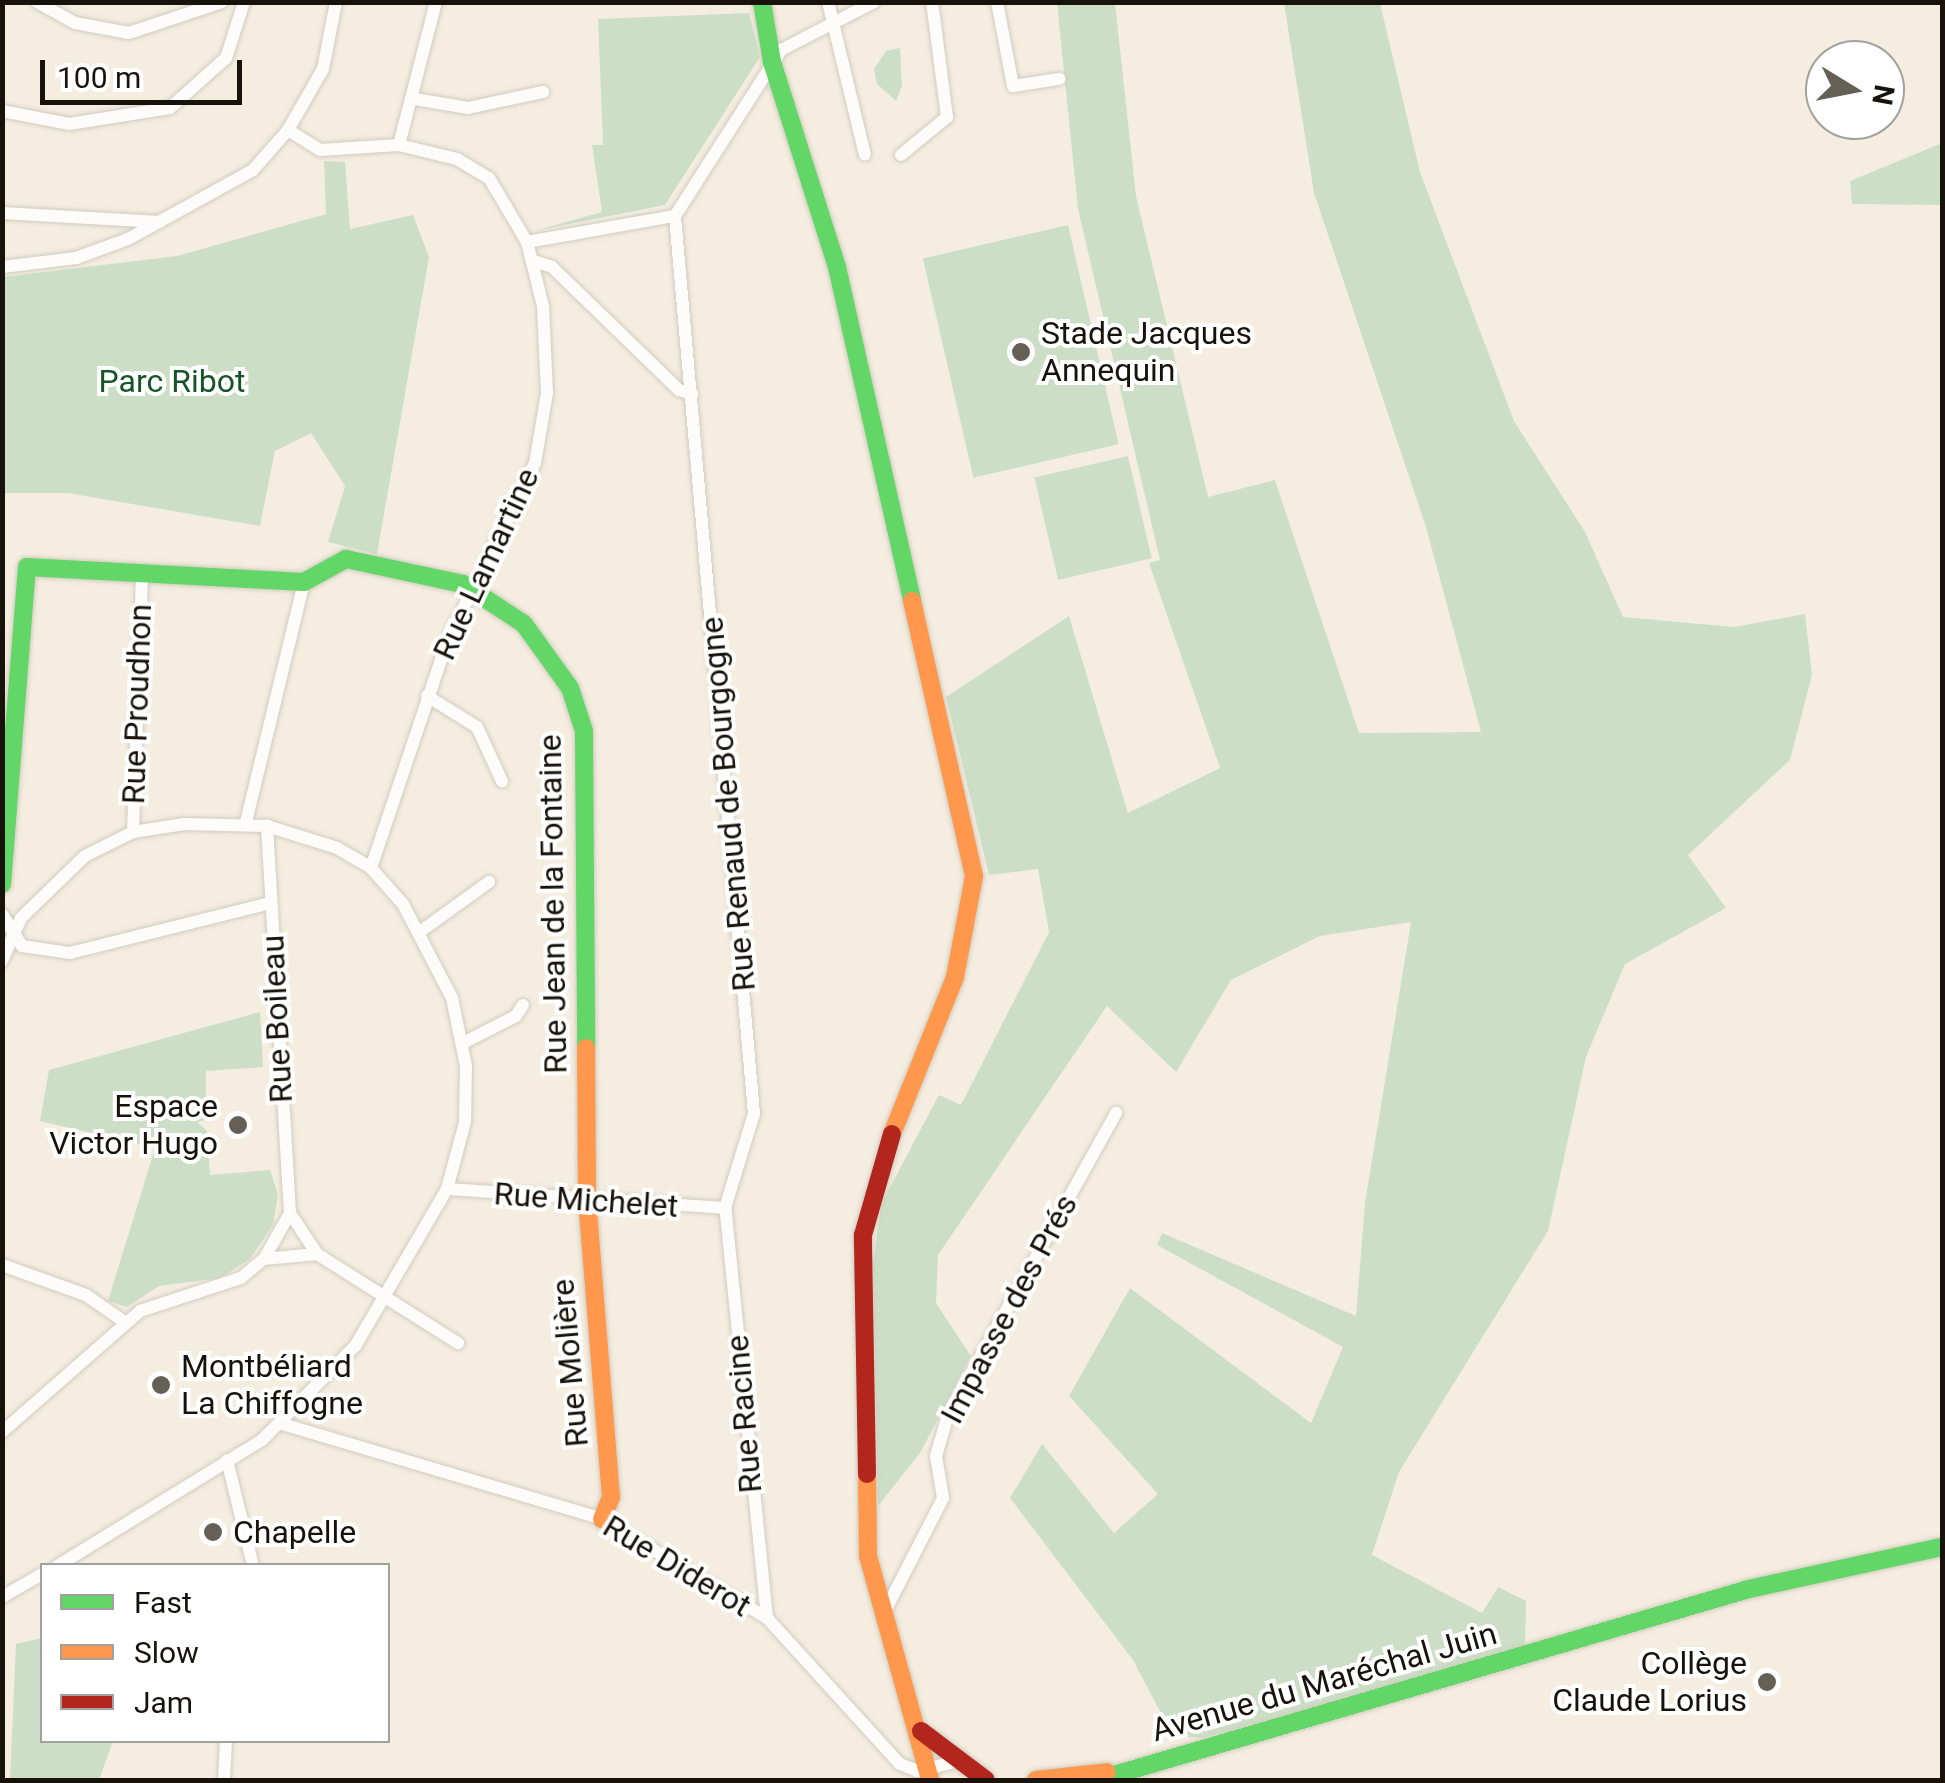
<!DOCTYPE html>
<html>
<head>
<meta charset="utf-8">
<style>
  body { margin:0 }
  #map { position:relative; width:1945px; height:1783px; overflow:hidden; background:#f5eee0; font-family:Roboto,sans-serif }
  div>[style] { position:absolute }
  .green>* { inset:0; background:#ccdfc6; transform-origin:0 0 }
  .roads { filter:drop-shadow(0 0 2px #d1ccc0) drop-shadow(0 0 2px #d1ccc0) }
  .street>* { height:12px; margin:-6px; padding:0 6px; transform-origin:6px; border-radius:6px; background:#fefcfa }
  .fast>* { height:18px; margin:-9px; padding:0 9px; transform-origin:9px; border-radius:9px; background:#63d668 }
  .slow>* { height:18px; margin:-9px; padding:0 9px; transform-origin:9px; border-radius:9px; background:#ff974d }
  .jam>* { height:18px; margin:-9px; padding:0 9px; transform-origin:9px; border-radius:9px; background:#b3261e }
  .dots>* { width:28px; height:28px; translate:-50% -50%; box-sizing:border-box; border:5px solid #fff; border-radius:50% }
  span { translate:-50% -50%; white-space:nowrap; text-align:center; line-height:1.15; -webkit-text-stroke:8px #fff; paint-order:stroke }
  .poi-label { font-size:32px; color:#17130a }
  .left { translate:0 -50%; text-align:left }
  .right { translate:-100% -50%; text-align:right }
  .park-label { font-size:32px; color:#175528 }
  .street-label { font-size:32px; color:#17130a }
  .frame { position:absolute; inset:0; border:5px solid #17130a; pointer-events:none }
  .legend { position:absolute; left:40px; top:1563px; width:350px; height:180px; box-sizing:border-box; background:#fff; border:2px solid #a2a19d; margin:0; padding:12px 18px; list-style:none; font-size:30px; color:#17130a }
  .legend li { display:flex; align-items:center; gap:20px; height:50px }
  .legend b { width:50px; border:2px solid #a2a19d }
  .north { position:absolute; left:1805px; top:40px; width:100px; height:100px; box-sizing:border-box; background:#fff; border:2px solid #a2a19d; border-radius:50%; rotate:100deg; font-size:28px; font-weight:700; line-height:40px; text-align:center; color:#17130a }
  .north::after { content:''; display:block; margin:auto; width:35px; height:45px; background:#656055; clip-path:polygon(50% 0,100% 100%,50% 72%,0 100%) }
  .scale { position:absolute; left:40px; top:60px; width:202px; height:45px; box-sizing:border-box; border:5px solid #17130a; border-top:0; padding-left:12px; font-size:30px; line-height:35px; white-space:nowrap; color:#17130a; -webkit-text-stroke:8px #fff; paint-order:stroke }
</style>
</head>
<body>
<div id="map">
  <div class="green">
    <i style="clip-path:polygon(1057px 3px,1115px 3px,1136px 196px,1208px 497px,1275px 480px,1359px 733px,1481px 732px,1426px 527px,1314px 193px,1284px 3px,1380px 3px,1420px 172px,1514px 421px,1585px 532px,1623px 617px,1734px 627px,1805px 614px,1812px 675px,1790px 760px,1688px 855px,1726px 908px,1625px 964px,1586px 1057px,1548px 1231px,1399px 1472px,1372px 1555px,1482px 1613px,1498px 1587px,1526px 1601px,1525px 1653px,1202px 1738px,1173px 1736px,1133px 1660px,1010px 1498px,1042px 1444px,1114px 1533px,1158px 1494px,1069px 1396px,1130px 1288px,1311px 1423px,1343px 1347px,1157px 1245px,1162px 1233px,1356px 1316px,1365px 1203px,1411px 922px,1320px 936px,1231px 980px,1176px 1072px,1107px 1006px,938px 1255px,936px 1303px,971px 1356px,920px 1453px,878px 1506px,873px 1265px,881px 1204px,939px 1095px,961px 1105px,1049px 932px,1038px 869px,989px 875px,946px 697px,1069px 616px,1128px 813px,1220px 768px,1149px 563px,1160px 560px,1078px 209px)"></i>
    <i style="clip-path:polygon(749px 13px,760px 57px,665px 205px,534px 231px,602px 212px,592px 145px,603px 145px,598px 19px)"></i>
    <i style="clip-path:polygon(900px 48px,902px 86px,896px 101px,877px 84px,874px 69px,886px 51px)"></i>
    <i style="clip-path:polygon(1942px 143px,1942px 205px,1852px 204px,1850px 181px)"></i>
    <i style="clip-path:polygon(324px 161px,345px 162px,350px 229px,413px 215px,429px 257px,377px 554px,328px 542px,345px 486px,311px 433px,275px 451px,260px 526px,68px 493px,3px 493px,3px 277px,177px 256px,326px 214px)"></i>
    <i style="left:1068px;top:225px;width:225px;height:149px;rotate:77deg"></i>
    <i style="left:1128px;top:456px;width:105px;height:96px;rotate:77deg"></i>
    <i style="clip-path:polygon(260px 1012px,263px 1067px,206px 1071px,206px 1120px,197px 1122px,207px 1131px,210px 1175px,270px 1170px,278px 1195px,273px 1225px,250px 1259px,220px 1278px,159px 1286px,127px 1307px,108px 1301px,155px 1148px,40px 1121px,49px 1070px)"></i>
    <i style="clip-path:polygon(42px 1638px,42px 1740px,113px 1741px,99px 1780px,10px 1780px,16px 1644px)"></i>
  </div>
  <div class="roads">
    <div class="street">
      <i style="left:37px;top:2px;width:43px;rotate:28.9deg"></i>
      <i style="left:75px;top:23px;width:55px;rotate:10.5deg"></i>
      <i style="left:129px;top:33px;width:98px;rotate:-18.4deg"></i>
      <i style="left:828px;top:2px;width:157px;rotate:76.4deg"></i>
      <i style="left:997px;top:2px;width:86px;rotate:79.2deg"></i>
      <i style="left:1013px;top:86px;width:47px;rotate:-8.7deg"></i>
      <i style="left:415px;top:99px;width:54px;rotate:9.6deg"></i>
      <i style="left:468px;top:108px;width:77px;rotate:-12deg"></i>
      <i style="left:2px;top:111px;width:68px;rotate:11deg"></i>
      <i style="left:69px;top:124px;width:102px;rotate:-9deg"></i>
      <i style="left:170px;top:108px;width:75px;rotate:-41.8deg"></i>
      <i style="left:226px;top:58px;width:59px;rotate:-72.2deg"></i>
      <i style="left:288px;top:130px;width:38px;rotate:32deg"></i>
      <i style="left:320px;top:150px;width:79px;rotate:-3.6deg"></i>
      <i style="left:399px;top:145px;width:60px;rotate:13.6deg"></i>
      <i style="left:457px;top:159px;width:37px;rotate:31deg"></i>
      <i style="left:489px;top:178px;width:74px;rotate:59.3deg"></i>
      <i style="left:527px;top:242px;width:66px;rotate:76deg"></i>
      <i style="left:543px;top:306px;width:87px;rotate:87.4deg"></i>
      <i style="left:547px;top:393px;width:71px;rotate:99.7deg"></i>
      <i style="left:535px;top:463px;width:196px;rotate:116.3deg"></i>
      <i style="left:448px;top:639px;width:242px;rotate:108.6deg"></i>
      <i style="left:399px;top:145px;width:148px;rotate:-75.5deg"></i>
      <i style="left:901px;top:155px;width:60px;rotate:-39.6deg"></i>
      <i style="left:947px;top:117px;width:116px;rotate:-97.4deg"></i>
      <i style="left:2px;top:213px;width:158px;rotate:3.3deg"></i>
      <i style="left:527px;top:242px;width:150px;rotate:-10deg"></i>
      <i style="left:534px;top:261px;width:19px;rotate:18deg"></i>
      <i style="left:552px;top:267px;width:177px;rotate:44.1deg"></i>
      <i style="left:679px;top:390px;width:14px;rotate:17deg"></i>
      <i style="left:2px;top:267px;width:75px;rotate:-6.9deg"></i>
      <i style="left:76px;top:258px;width:55px;rotate:-20.1deg"></i>
      <i style="left:128px;top:239px;width:143px;rotate:-28.9deg"></i>
      <i style="left:253px;top:170px;width:53px;rotate:-48.8deg"></i>
      <i style="left:288px;top:130px;width:70px;rotate:-60.2deg"></i>
      <i style="left:323px;top:69px;width:68px;rotate:-79deg"></i>
      <i style="left:427px;top:696px;width:59px;rotate:31.8deg"></i>
      <i style="left:477px;top:727px;width:60px;rotate:65.2deg"></i>
      <i style="left:246px;top:822px;width:247px;rotate:-76.4deg"></i>
      <i style="left:133px;top:832px;width:256px;rotate:-88deg"></i>
      <i style="left:2px;top:914px;width:38px;rotate:58deg"></i>
      <i style="left:22px;top:946px;width:49px;rotate:8.3deg"></i>
      <i style="left:70px;top:953px;width:206px;rotate:-14deg"></i>
      <i style="left:421px;top:931px;width:84px;rotate:-35.8deg"></i>
      <i style="left:2px;top:961px;width:47px;rotate:-66.2deg"></i>
      <i style="left:21px;top:918px;width:89px;rotate:-44.1deg"></i>
      <i style="left:85px;top:856px;width:54px;rotate:-26.6deg"></i>
      <i style="left:133px;top:832px;width:52px;rotate:-8.9deg"></i>
      <i style="left:184px;top:824px;width:83px;rotate:1.4deg"></i>
      <i style="left:267px;top:826px;width:73px;rotate:17.4deg"></i>
      <i style="left:337px;top:848px;width:39px;rotate:30deg"></i>
      <i style="left:371px;top:868px;width:48px;rotate:48.4deg"></i>
      <i style="left:403px;top:904px;width:106px;rotate:62.5deg"></i>
      <i style="left:452px;top:998px;width:69px;rotate:78.4deg"></i>
      <i style="left:466px;top:1066px;width:56px;rotate:91deg"></i>
      <i style="left:465px;top:1122px;width:69px;rotate:105deg"></i>
      <i style="left:447px;top:1189px;width:181px;rotate:120.3deg"></i>
      <i style="left:356px;top:1345px;width:134px;rotate:134.7deg"></i>
      <i style="left:262px;top:1440px;width:241px;rotate:148.4deg"></i>
      <i style="left:463px;top:1043px;width:59px;rotate:-27deg"></i>
      <i style="left:516px;top:1016px;width:13px;rotate:-58deg"></i>
      <i style="left:447px;top:1189px;width:279px;rotate:3.9deg"></i>
      <i style="left:290px;top:1213px;width:49px;rotate:56.6deg"></i>
      <i style="left:317px;top:1254px;width:167px;rotate:32.3deg"></i>
      <i style="left:264px;top:1259px;width:53px;rotate:-5.4deg"></i>
      <i style="left:2px;top:1265px;width:89px;rotate:19.7deg"></i>
      <i style="left:86px;top:1295px;width:49px;rotate:35deg"></i>
      <i style="left:282px;top:1424px;width:334px;rotate:16.5deg"></i>
      <i style="left:602px;top:1519px;width:192px;rotate:31deg"></i>
      <i style="left:767px;top:1618px;width:197px;rotate:47.7deg"></i>
      <i style="left:900px;top:1764px;width:19px;rotate:21deg"></i>
      <i style="left:918px;top:1771px;width:41px;rotate:-14deg"></i>
      <i style="left:2px;top:1432px;width:184px;rotate:-41.2deg"></i>
      <i style="left:140px;top:1311px;width:106px;rotate:-18.1deg"></i>
      <i style="left:241px;top:1278px;width:30px;rotate:-40deg"></i>
      <i style="left:264px;top:1259px;width:53px;rotate:-60.5deg"></i>
      <i style="left:290px;top:1213px;width:388px;rotate:-93.4deg"></i>
      <i style="left:227px;top:1460px;width:109px;rotate:76.2deg"></i>
      <i style="left:2px;top:1597px;width:46px;rotate:-29.9deg"></i>
      <i style="left:884px;top:1613px;width:129px;rotate:-62.8deg"></i>
      <i style="left:943px;top:1498px;width:43px;rotate:-99.5deg"></i>
      <i style="left:936px;top:1456px;width:43px;rotate:-73.7deg"></i>
      <i style="left:948px;top:1415px;width:346px;rotate:-60.9deg"></i>
      <i style="left:767px;top:1618px;width:412px;rotate:-95.8deg"></i>
      <i style="left:725px;top:1208px;width:98px;rotate:-72.9deg"></i>
      <i style="left:754px;top:1114px;width:901px;rotate:-95.03deg"></i>
      <i style="left:675px;top:216px;width:197px;rotate:-57.4deg"></i>
      <i style="left:781px;top:50px;width:105px;rotate:-27.3deg"></i>
      <i style="left:224px;top:1780px;width:40px;rotate:-87.1deg"></i>
    </div>
    <div class="fast">
      <i style="left:762px;top:2px;width:61px;rotate:80.5deg"></i>
      <i style="left:772px;top:62px;width:215px;rotate:72.4deg"></i>
      <i style="left:837px;top:267px;width:342px;rotate:77.3deg"></i>
      <i style="left:2px;top:884px;width:318px;rotate:-85.5deg"></i>
      <i style="left:27px;top:567px;width:277px;rotate:3.1deg"></i>
      <i style="left:304px;top:582px;width:48px;rotate:-28.7deg"></i>
      <i style="left:346px;top:559px;width:120px;rotate:12.1deg"></i>
      <i style="left:463px;top:584px;width:73px;rotate:33.3deg"></i>
      <i style="left:524px;top:624px;width:79px;rotate:54.3deg"></i>
      <i style="left:570px;top:688px;width:45px;rotate:72deg"></i>
      <i style="left:584px;top:731px;width:317px;rotate:89.6deg"></i>
      <i style="left:1097px;top:1780px;width:679px;rotate:-16.33deg"></i>
      <i style="left:1749px;top:1589px;width:198px;rotate:-12.3deg"></i>
    </div>
    <div class="slow">
      <i style="left:586px;top:1048px;width:151px;rotate:89.6deg"></i>
      <i style="left:587px;top:1199px;width:299px;rotate:85.4deg"></i>
      <i style="left:611px;top:1497px;width:24px;rotate:112deg"></i>
      <i style="left:892px;top:1134px;width:169px;rotate:-68.1deg"></i>
      <i style="left:955px;top:977px;width:103px;rotate:-79.3deg"></i>
      <i style="left:974px;top:876px;width:282px;rotate:-102.7deg"></i>
      <i style="left:867px;top:1474px;width:82px;rotate:89.3deg"></i>
      <i style="left:868px;top:1556px;width:232px;rotate:74.5deg"></i>
      <i style="left:1036px;top:1780px;width:71px;rotate:-6.4deg"></i>
    </div>
    <div class="jam">
      <i style="left:867px;top:1474px;width:239px;rotate:-91deg"></i>
      <i style="left:863px;top:1235px;width:105px;rotate:-74deg"></i>
      <i style="left:921px;top:1731px;width:81px;rotate:37deg"></i>
    </div>
  </div>
  <div class="dots">
    <i style="left:1021px;top:352px;background:#656055"></i>
    <i style="left:238px;top:1125px;background:#656055"></i>
    <i style="left:161px;top:1385px;background:#656055"></i>
    <i style="left:213px;top:1532px;background:#656055"></i>
    <i style="left:1767px;top:1682px;background:#656055"></i>
  </div>
  <div class="poi-label">
    <span class="left" style="left:1041px;top:352px">Stade Jacques<br>Annequin</span>
    <span class="right" style="left:218px;top:1125px">Espace<br>Victor Hugo</span>
    <span class="left" style="left:181px;top:1385px">Montbéliard<br>La Chiffogne</span>
    <span class="left" style="left:233px;top:1532px">Chapelle</span>
    <span class="right" style="left:1747px;top:1682px">Collège<br>Claude Lorius</span>
  </div>
  <div class="park-label">
    <span style="left:172px;top:381px">Parc Ribot</span>
  </div>
  <div class="street-label">
    <span style="left:486px;top:564px;rotate:-65deg">Rue Lamartine</span>
    <span style="left:137px;top:704px;rotate:-88deg">Rue Proudhon</span>
    <span style="left:728px;top:804px;rotate:-95deg">Rue Renaud de Bourgogne</span>
    <span style="left:553px;top:904px;rotate:-91deg">Rue Jean de la Fontaine</span>
    <span style="left:277px;top:1019px;rotate:-93deg">Rue Boileau</span>
    <span style="left:586px;top:1200px;rotate:4deg">Rue Michelet</span>
    <span style="left:1009px;top:1309px;rotate:-62deg">Impasse des Prés</span>
    <span style="left:570px;top:1363px;rotate:-95deg">Rue Molière</span>
    <span style="left:744px;top:1414px;rotate:-95deg">Rue Racine</span>
    <span style="left:677px;top:1566px;rotate:31deg">Rue Diderot</span>
    <span style="left:1324px;top:1682px;rotate:-16deg">Avenue du Maréchal Juin</span>
  </div>
  <div class="frame"></div>
  <ul class="legend">
  <li><b style="height:12px;background:#63d668"></b>Fast</li>
  <li><b style="height:12px;background:#ff974d"></b>Slow</li>
  <li><b style="height:12px;background:#b3261e"></b>Jam</li>
  </ul>
  <div class="north">N</div>
  <div class="scale">100 m</div>
</div>
</body>
</html>
